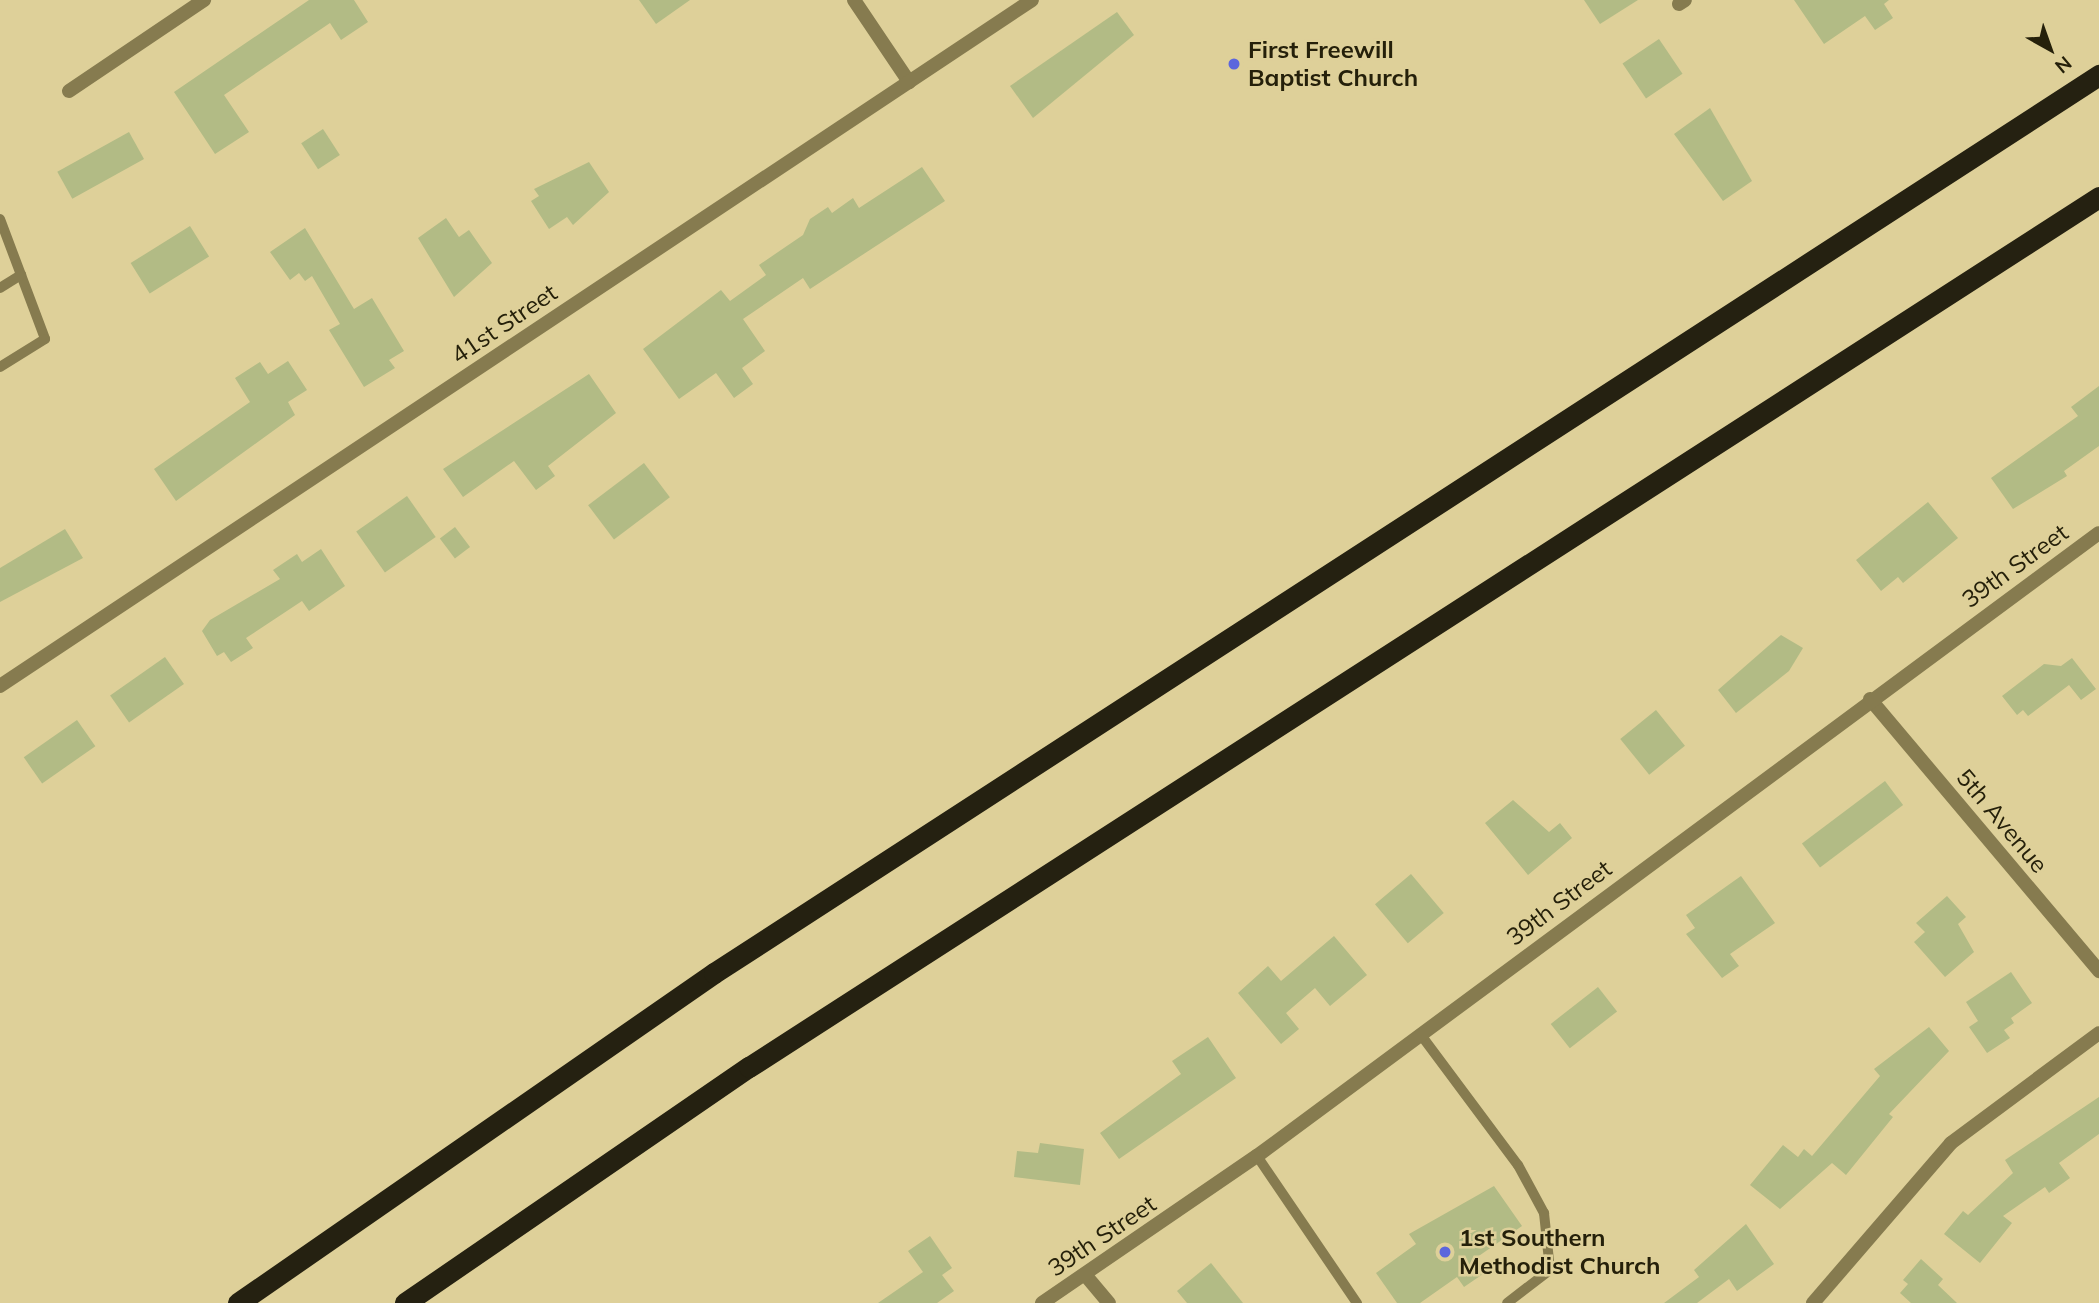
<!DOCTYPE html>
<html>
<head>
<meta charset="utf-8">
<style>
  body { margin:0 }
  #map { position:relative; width:2099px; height:1303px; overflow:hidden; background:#ded099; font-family:Mulish,sans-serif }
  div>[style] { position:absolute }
  .building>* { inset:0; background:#b2bb85; transform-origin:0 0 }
  .lane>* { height:10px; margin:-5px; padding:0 5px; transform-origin:5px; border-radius:5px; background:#867b4f }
  .street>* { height:14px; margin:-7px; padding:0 7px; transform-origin:7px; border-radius:7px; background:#867b4f }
  .highway>* { height:21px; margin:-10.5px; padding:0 10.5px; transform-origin:10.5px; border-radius:10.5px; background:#252111 }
  .dots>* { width:19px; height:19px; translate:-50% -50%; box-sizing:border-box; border:4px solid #ded099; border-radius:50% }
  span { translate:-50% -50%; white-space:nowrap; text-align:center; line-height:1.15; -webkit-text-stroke:5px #ded099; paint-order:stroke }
  .poi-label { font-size:24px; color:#25200a; font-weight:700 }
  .left { translate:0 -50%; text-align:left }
  .street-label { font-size:24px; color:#25200a }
  .north { position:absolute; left:2015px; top:14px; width:70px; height:70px; -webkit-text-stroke:5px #ded099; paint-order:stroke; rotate:140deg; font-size:19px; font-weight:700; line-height:28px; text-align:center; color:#25200a }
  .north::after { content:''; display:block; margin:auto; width:24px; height:32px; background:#25200a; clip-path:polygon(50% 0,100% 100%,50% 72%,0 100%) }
</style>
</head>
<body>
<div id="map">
  <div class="building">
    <i style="clip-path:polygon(309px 0,354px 0,368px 22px,341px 40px,330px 23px,224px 95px,249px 132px,215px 154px,174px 92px)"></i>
    <i style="clip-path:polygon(639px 0,690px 0,656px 24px)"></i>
    <i style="clip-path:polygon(1584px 0,1638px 0,1600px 24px)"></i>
    <i style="clip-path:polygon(1794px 0,1889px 0,1884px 4px,1893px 18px,1875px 30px,1865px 16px,1824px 44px)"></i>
    <i style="clip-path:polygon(1117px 12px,1134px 35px,1033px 118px,1010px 86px)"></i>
    <i style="left:1659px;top:39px;width:42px;height:44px;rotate:56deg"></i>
    <i style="clip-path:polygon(1710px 108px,1752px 181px,1723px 201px,1674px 134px)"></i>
    <i style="left:323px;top:129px;width:31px;height:26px;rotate:57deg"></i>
    <i style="left:129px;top:132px;width:31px;height:82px;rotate:61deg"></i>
    <i style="clip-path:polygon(589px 162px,609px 192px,573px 225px,567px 217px,549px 229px,531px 201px,539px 196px,534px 189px)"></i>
    <i style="clip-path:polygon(922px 167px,945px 201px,810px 289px,803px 278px,743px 319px,765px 351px,742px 368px,753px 384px,734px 398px,716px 373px,679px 399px,643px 349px,721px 290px,730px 301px,766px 275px,759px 265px,803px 235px,810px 219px,828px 207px,832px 213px,853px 198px,859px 208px)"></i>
    <i style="clip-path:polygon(446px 218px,459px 237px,469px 230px,492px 263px,454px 297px,418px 238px)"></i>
    <i style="left:190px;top:226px;width:36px;height:70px;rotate:58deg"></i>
    <i style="clip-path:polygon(305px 228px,354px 309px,372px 298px,404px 351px,389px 360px,395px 368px,364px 387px,329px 330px,340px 324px,312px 276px,305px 281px,299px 273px,290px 280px,270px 252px)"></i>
    <i style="clip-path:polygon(288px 361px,307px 390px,288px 402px,295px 415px,176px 501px,154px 469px,250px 402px,235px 378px,260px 362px,268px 374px)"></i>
    <i style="clip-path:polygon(589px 374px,616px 413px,548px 466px,555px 476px,536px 490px,514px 461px,463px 497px,443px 469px)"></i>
    <i style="clip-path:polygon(2099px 386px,2099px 446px,2064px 471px,2067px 476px,2013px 509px,1991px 478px,2078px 416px,2071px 407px)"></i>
    <i style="left:644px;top:463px;width:43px;height:70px;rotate:53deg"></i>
    <i style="left:407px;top:496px;width:50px;height:62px;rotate:55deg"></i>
    <i style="clip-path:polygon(1928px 502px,1958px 538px,1903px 583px,1898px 577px,1881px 591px,1856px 560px)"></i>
    <i style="left:455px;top:527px;width:25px;height:19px;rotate:53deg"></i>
    <i style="clip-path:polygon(65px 529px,83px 558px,0 602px,0 568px)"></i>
    <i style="clip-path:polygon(321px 549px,345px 586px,309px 611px,302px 601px,246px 638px,253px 648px,231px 662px,224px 652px,217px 656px,202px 631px,210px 620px,280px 579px,273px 570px,297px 554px,302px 562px)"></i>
    <i style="clip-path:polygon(1781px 635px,1803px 648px,1789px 671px,1736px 713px,1718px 690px)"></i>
    <i style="left:165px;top:657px;width:33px;height:67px;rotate:55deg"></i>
    <i style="clip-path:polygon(2072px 658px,2096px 689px,2081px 700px,2069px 685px,2028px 716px,2023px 710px,2017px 715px,2002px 696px,2044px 664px,2061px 666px)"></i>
    <i style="left:1656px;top:710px;width:46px;height:46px;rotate:51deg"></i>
    <i style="left:77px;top:720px;width:32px;height:65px;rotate:55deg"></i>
    <i style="left:1885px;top:781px;width:30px;height:104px;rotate:53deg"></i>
    <i style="clip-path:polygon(1513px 800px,1549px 832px,1560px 823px,1572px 838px,1528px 875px,1485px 823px)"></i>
    <i style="left:1411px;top:874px;width:51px;height:47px;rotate:50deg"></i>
    <i style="clip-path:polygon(1741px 876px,1775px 923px,1730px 954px,1739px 966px,1722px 978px,1686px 934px,1695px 928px,1686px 915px)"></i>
    <i style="clip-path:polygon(1947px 896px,1966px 917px,1958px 924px,1974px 952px,1945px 977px,1914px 942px,1925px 932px,1916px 923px)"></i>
    <i style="clip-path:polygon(1334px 936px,1367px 975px,1330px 1006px,1315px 988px,1286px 1013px,1299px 1029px,1281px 1044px,1238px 993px,1268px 966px,1281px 981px)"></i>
    <i style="clip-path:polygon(2011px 972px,2032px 1003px,2011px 1018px,2014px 1023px,2004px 1030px,2010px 1038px,1987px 1053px,1969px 1027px,1978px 1021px,1966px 1002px)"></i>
    <i style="left:1598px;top:987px;width:31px;height:60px;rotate:52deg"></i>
    <i style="clip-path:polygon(1929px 1027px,1949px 1051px,1889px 1114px,1893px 1117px,1846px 1175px,1832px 1163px,1780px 1209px,1750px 1185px,1783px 1145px,1798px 1157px,1804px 1149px,1812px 1156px,1880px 1076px,1874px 1069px)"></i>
    <i style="clip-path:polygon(1208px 1037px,1236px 1078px,1119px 1159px,1100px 1133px,1181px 1074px,1172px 1061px)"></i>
    <i style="clip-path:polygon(2099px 1097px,2099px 1134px,2059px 1163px,2070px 1178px,2049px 1193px,2045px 1187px,2003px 1216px,2012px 1223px,1980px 1263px,1944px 1234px,1963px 1211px,1968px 1215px,2013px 1173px,2005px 1160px)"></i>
    <i style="clip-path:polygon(1040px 1143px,1084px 1149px,1080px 1185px,1014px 1177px,1017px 1151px,1038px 1153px)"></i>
    <i style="clip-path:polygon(1494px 1186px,1522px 1226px,1473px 1260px,1483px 1274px,1464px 1287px,1457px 1277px,1420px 1303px,1397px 1303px,1376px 1273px,1416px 1244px,1409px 1234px)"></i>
    <i style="clip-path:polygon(1746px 1224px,1774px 1264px,1737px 1291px,1729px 1279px,1697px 1303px,1664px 1303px,1699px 1277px,1694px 1270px)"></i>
    <i style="clip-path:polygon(930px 1236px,952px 1268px,942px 1275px,954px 1291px,937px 1303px,878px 1303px,923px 1272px,908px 1251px)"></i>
    <i style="clip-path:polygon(1921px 1259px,1943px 1279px,1938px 1285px,1957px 1303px,1911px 1303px,1900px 1293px,1908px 1284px,1903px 1280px)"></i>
    <i style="clip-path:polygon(1211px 1263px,1243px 1303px,1187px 1303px,1177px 1291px)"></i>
  </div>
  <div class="lane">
    <i style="left:0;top:219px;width:128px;rotate:69.4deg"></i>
    <i style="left:45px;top:339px;width:53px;rotate:148.1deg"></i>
    <i style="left:0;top:288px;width:25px;rotate:-32deg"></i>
    <i style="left:1421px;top:1035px;width:162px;rotate:53.3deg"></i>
    <i style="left:1518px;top:1165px;width:55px;rotate:61.6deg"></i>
    <i style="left:1544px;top:1213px;width:57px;rotate:84deg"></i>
    <i style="left:1550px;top:1270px;width:54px;rotate:142.5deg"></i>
    <i style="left:1257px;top:1156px;width:178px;rotate:55.8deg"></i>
  </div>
  <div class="street">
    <i style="left:854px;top:0;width:99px;rotate:56.1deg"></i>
    <i style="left:1679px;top:4px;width:7px;rotate:-34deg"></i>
    <i style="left:69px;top:91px;width:163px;rotate:-34deg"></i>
    <i style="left:0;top:686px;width:1239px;rotate:-33.61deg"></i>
    <i style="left:1870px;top:699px;width:356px;rotate:49.9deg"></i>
    <i style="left:1087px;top:1277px;width:34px;rotate:50deg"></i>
    <i style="left:1042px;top:1303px;width:260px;rotate:-34.4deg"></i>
    <i style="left:1257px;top:1156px;width:1047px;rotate:-36.5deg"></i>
    <i style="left:1813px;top:1303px;width:211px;rotate:-49.2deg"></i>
    <i style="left:1951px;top:1143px;width:184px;rotate:-36.6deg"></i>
  </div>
  <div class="highway">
    <i style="left:238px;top:1303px;width:579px;rotate:-34.73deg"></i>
    <i style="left:714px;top:973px;width:1651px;rotate:-32.96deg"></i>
    <i style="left:405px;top:1303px;width:417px;rotate:-34.5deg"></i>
    <i style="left:749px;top:1067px;width:1606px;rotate:-32.8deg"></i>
  </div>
  <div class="dots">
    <i style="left:1234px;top:64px;background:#5c66dd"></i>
    <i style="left:1445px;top:1252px;background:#5c66dd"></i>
  </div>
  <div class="poi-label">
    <span class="left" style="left:1248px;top:64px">First Freewill<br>Baptist Church</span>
    <span class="left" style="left:1459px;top:1252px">1st Southern<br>Methodist Church</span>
  </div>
  <div class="street-label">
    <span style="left:504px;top:324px;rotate:-34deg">41st Street</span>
    <span style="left:2015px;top:566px;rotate:-36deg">39th Street</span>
    <span style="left:2002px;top:821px;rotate:50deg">5th Avenue</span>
    <span style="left:1559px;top:903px;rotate:-37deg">39th Street</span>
    <span style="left:1102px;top:1236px;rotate:-34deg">39th Street</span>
  </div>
  <div class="north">N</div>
</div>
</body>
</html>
